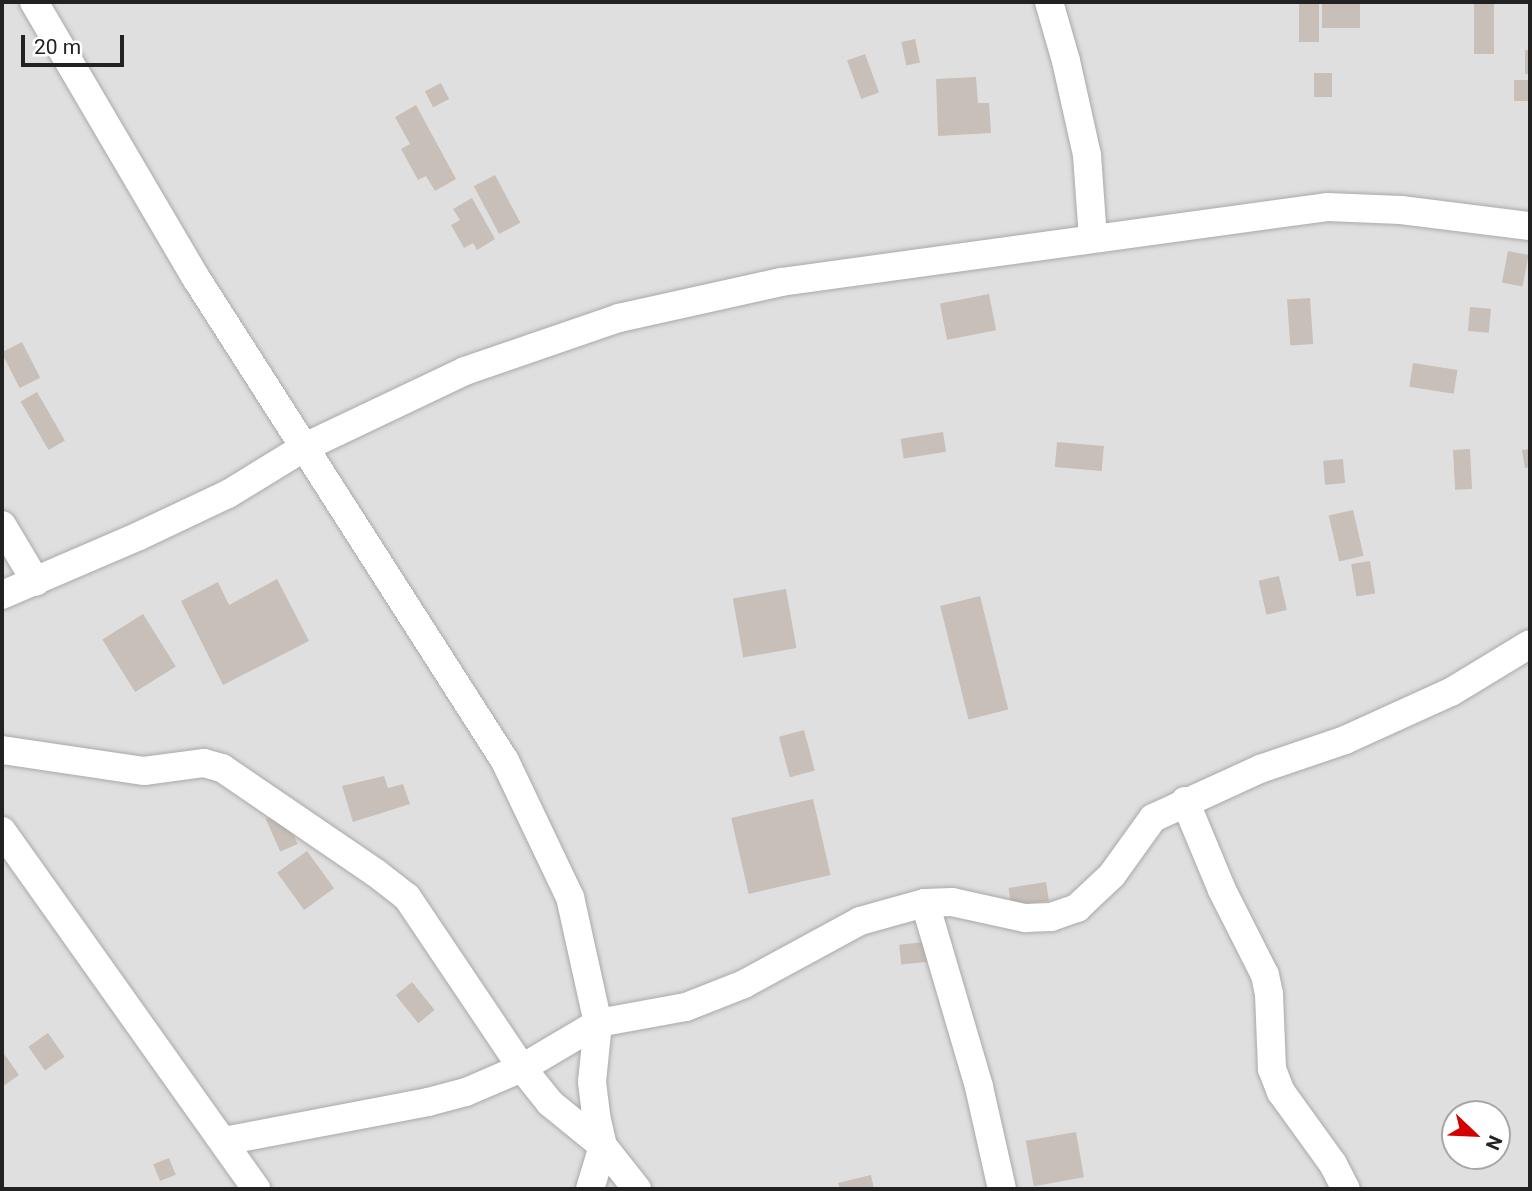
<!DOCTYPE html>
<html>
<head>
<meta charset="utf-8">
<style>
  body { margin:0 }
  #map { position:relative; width:1532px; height:1191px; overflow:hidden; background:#f2efe9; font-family:Roboto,sans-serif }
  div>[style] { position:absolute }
  .residential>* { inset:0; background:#e0dfdf }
  .building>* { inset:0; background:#c7bfb8; transform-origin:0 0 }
  .roads { filter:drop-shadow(0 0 2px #a9a9a9) drop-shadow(0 0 2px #a9a9a9) }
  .minor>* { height:28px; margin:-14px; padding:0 14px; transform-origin:14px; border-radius:14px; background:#fff }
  span { translate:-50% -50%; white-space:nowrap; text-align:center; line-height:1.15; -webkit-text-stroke:6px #fff; paint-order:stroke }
  .frame { position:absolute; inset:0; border:4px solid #222; pointer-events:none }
  .north { position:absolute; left:1441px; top:1100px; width:70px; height:70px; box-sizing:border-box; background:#fff; border:2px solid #a7a7a7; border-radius:50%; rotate:113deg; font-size:19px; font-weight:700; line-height:28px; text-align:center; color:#222 }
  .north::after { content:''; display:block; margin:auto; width:24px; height:32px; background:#d40000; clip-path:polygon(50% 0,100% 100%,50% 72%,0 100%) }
  .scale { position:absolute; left:21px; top:35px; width:103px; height:32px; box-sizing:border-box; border:4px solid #222; border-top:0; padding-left:9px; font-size:21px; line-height:24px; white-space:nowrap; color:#222; -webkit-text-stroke:5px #fff; paint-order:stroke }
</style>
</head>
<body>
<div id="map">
  <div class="residential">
    <i style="clip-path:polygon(evenodd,2px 2px,1530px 2px,1530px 1189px,2px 1189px,2px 2px,1455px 1114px,1497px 1114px,1497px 1156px,1455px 1156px,1455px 1114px)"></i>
  </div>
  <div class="building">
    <i style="left:1299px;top:2px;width:20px;height:40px"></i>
    <i style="left:1322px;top:2px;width:38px;height:26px"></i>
    <i style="left:1474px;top:2px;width:20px;height:52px"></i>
    <i style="left:915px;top:39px;width:24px;height:14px;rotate:78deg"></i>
    <i style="left:1525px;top:50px;width:5px;height:24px"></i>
    <i style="left:865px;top:54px;width:41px;height:19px;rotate:70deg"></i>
    <i style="left:1314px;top:73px;width:18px;height:24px"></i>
    <i style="clip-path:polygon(976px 77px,978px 103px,989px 103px,991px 133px,938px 136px,936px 79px)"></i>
    <i style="left:1514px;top:80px;width:16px;height:21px"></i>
    <i style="left:441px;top:83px;width:18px;height:18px;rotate:63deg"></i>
    <i style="clip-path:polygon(416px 105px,456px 179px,435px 191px,426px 176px,418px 180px,401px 149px,410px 144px,395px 117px)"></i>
    <i style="left:495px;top:175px;width:54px;height:24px;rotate:62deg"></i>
    <i style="clip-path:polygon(472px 198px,495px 239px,477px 250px,473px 243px,464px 248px,451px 225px,460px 220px,453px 209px)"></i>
    <i style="left:1508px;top:251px;width:21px;height:32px;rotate:11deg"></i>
    <i style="left:989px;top:294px;width:37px;height:50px;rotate:79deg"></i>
    <i style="left:1310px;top:298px;width:46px;height:23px;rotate:86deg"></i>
    <i style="left:1470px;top:307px;width:21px;height:24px;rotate:5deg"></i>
    <i style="left:22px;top:342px;width:40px;height:23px;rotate:63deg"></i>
    <i style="left:1413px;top:363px;width:45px;height:24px;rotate:9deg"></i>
    <i style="left:37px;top:392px;width:56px;height:19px;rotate:60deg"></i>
    <i style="left:943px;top:432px;width:20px;height:43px;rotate:81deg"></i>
    <i style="left:1057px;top:442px;width:47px;height:25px;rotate:5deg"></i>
    <i style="left:1470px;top:449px;width:40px;height:17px;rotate:87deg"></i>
    <i style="clip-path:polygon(1530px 449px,1530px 467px,1525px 468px,1522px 450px)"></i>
    <i style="left:1343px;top:459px;width:24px;height:20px;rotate:85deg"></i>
    <i style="left:1353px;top:510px;width:47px;height:25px;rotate:77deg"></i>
    <i style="left:1370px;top:561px;width:33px;height:19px;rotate:81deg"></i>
    <i style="left:1279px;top:576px;width:35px;height:21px;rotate:77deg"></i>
    <i style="clip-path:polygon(277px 579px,309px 641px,223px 685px,181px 601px,218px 582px,229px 605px)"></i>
    <i style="left:786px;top:589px;width:60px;height:54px;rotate:80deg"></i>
    <i style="left:980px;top:596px;width:117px;height:41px;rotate:76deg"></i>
    <i style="left:143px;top:614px;width:62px;height:48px;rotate:58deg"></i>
    <i style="left:804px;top:730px;width:42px;height:26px;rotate:75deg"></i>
    <i style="clip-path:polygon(384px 776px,388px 788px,403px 784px,410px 804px,353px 822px,342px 786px)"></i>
    <i style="left:813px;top:799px;width:78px;height:84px;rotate:77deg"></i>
    <i style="left:283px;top:811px;width:36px;height:19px;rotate:66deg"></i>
    <i style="left:307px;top:851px;width:46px;height:37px;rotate:54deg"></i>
    <i style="left:1046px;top:882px;width:19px;height:38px;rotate:81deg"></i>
    <i style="left:934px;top:941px;width:20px;height:35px;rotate:84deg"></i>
    <i style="left:412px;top:982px;width:36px;height:21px;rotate:51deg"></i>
    <i style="left:48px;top:1033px;width:29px;height:24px;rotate:55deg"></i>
    <i style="clip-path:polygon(2px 1051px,19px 1075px,2px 1087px)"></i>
    <i style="left:1076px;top:1132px;width:46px;height:51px;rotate:80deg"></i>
    <i style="left:169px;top:1158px;width:18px;height:17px;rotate:68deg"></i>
    <i style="clip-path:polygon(871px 1175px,874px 1189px,840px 1189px,838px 1183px)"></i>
  </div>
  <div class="roads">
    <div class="minor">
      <i style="left:34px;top:2px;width:320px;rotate:59.6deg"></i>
      <i style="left:196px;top:278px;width:573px;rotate:57.39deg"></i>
      <i style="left:505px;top:761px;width:151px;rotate:64.5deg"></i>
      <i style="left:570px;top:897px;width:129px;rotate:77.5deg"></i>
      <i style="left:598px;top:1023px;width:59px;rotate:95.8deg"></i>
      <i style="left:592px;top:1082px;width:34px;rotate:83deg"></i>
      <i style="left:596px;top:1116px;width:31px;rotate:77deg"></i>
      <i style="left:603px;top:1146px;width:55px;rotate:51.7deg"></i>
      <i style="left:1049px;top:2px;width:61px;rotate:73.9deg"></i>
      <i style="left:1066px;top:61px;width:96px;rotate:77.4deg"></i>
      <i style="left:1087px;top:155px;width:83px;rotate:85.9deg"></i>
      <i style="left:2px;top:525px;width:66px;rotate:59.2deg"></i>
      <i style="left:2px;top:595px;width:149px;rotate:-23.3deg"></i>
      <i style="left:139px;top:536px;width:98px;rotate:-25.3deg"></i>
      <i style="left:228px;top:494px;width:88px;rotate:-31.5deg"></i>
      <i style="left:303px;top:448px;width:179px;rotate:-25.4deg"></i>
      <i style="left:465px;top:371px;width:163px;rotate:-19deg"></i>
      <i style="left:619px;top:318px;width:166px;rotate:-12.5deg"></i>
      <i style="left:781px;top:282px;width:551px;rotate:-7.82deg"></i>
      <i style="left:1327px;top:207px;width:74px;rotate:2.3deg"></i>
      <i style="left:1401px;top:210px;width:130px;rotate:7.1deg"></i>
      <i style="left:2px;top:750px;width:144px;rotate:8.4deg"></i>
      <i style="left:144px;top:771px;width:61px;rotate:-7.6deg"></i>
      <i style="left:204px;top:763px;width:19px;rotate:16deg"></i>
      <i style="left:222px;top:768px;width:186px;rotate:34.3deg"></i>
      <i style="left:376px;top:873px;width:39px;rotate:38deg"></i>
      <i style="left:407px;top:897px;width:206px;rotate:56.1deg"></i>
      <i style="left:522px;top:1068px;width:45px;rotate:51.3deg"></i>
      <i style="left:550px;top:1103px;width:68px;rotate:39.1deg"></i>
      <i style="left:603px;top:1146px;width:45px;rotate:106.8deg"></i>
      <i style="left:1185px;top:801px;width:96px;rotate:67.4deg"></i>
      <i style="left:1222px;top:890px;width:95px;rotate:63.2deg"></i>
      <i style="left:1265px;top:975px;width:19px;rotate:78deg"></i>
      <i style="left:1269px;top:994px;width:75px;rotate:87.7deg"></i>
      <i style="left:1272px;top:1069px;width:25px;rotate:69deg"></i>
      <i style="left:1281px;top:1092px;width:89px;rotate:54.2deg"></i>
      <i style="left:1333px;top:1164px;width:28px;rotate:63deg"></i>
      <i style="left:2px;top:831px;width:439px;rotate:54.6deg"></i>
      <i style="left:925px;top:903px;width:192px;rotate:73.6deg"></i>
      <i style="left:979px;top:1087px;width:105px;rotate:77.3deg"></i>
      <i style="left:224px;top:1141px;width:208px;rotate:-10.8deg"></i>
      <i style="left:428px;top:1102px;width:39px;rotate:-15deg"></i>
      <i style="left:466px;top:1092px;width:61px;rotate:-23.2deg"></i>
      <i style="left:522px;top:1068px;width:88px;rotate:-30.6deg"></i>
      <i style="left:598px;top:1023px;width:89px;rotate:-10.3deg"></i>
      <i style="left:686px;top:1007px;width:62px;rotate:-21.6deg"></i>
      <i style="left:744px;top:984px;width:132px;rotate:-28.5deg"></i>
      <i style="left:860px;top:921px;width:67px;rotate:-15.5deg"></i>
      <i style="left:925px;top:903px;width:27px;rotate:-2deg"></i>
      <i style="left:952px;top:902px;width:75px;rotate:12.4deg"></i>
      <i style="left:1025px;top:918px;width:26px;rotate:-2deg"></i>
      <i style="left:1051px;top:917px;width:28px;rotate:-19deg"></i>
      <i style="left:1077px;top:908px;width:48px;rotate:-43.3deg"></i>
      <i style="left:1112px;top:875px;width:70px;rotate:-54.3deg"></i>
      <i style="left:1153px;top:818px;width:118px;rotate:-24.6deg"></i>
      <i style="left:1260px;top:769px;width:90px;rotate:-18.8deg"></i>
      <i style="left:1345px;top:740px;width:116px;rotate:-24.4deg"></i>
      <i style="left:1451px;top:692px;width:92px;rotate:-31.3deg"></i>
    </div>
  </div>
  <div class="frame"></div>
  <div class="north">N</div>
  <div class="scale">20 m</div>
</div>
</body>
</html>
